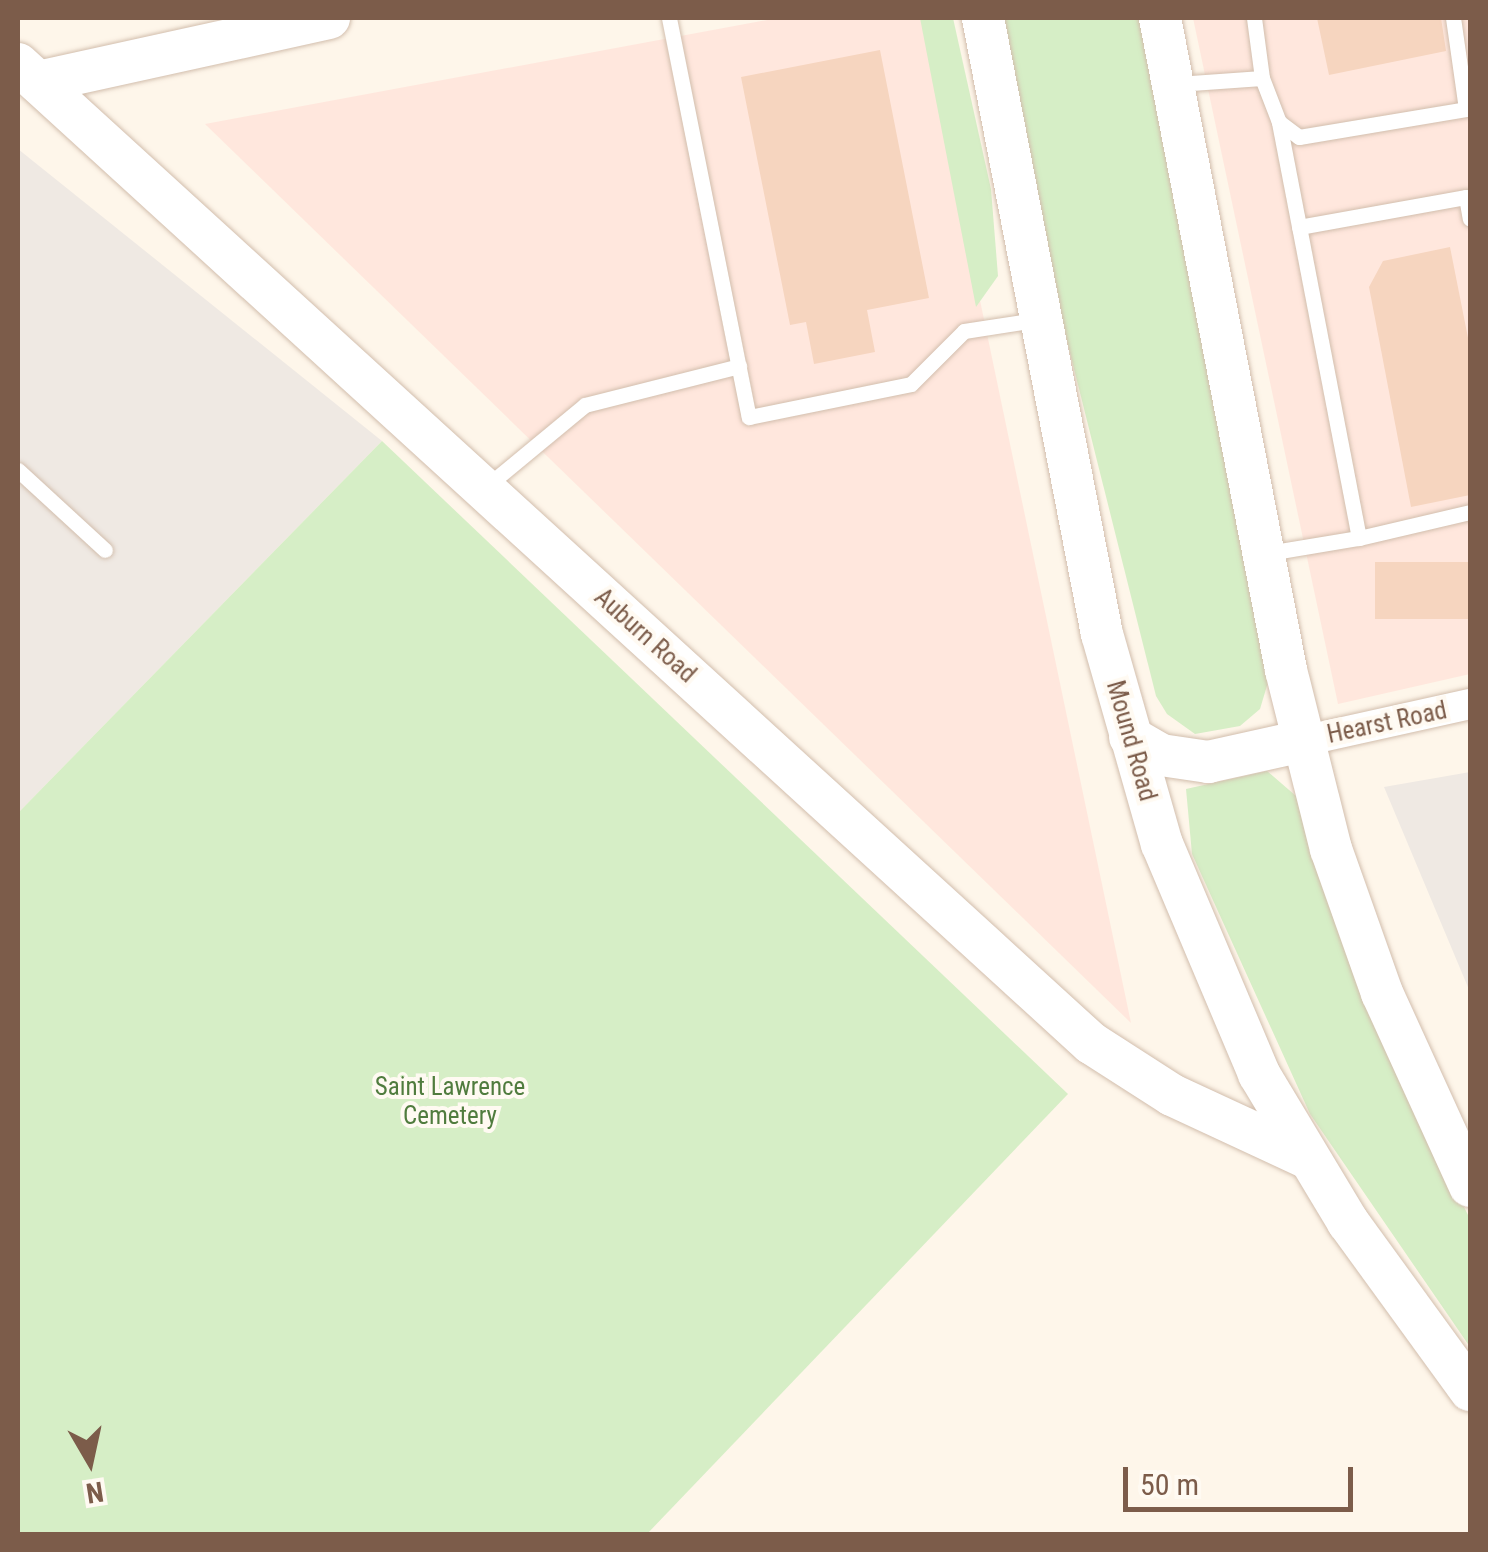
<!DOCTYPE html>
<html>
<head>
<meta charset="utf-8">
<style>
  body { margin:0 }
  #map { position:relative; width:1488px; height:1552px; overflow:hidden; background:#fef6ea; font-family:"Roboto Condensed",sans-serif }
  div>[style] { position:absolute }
  .commercial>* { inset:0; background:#ffe7dd }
  .industrial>* { inset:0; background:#efe9e3 }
  .green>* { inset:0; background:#d6eec6 }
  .building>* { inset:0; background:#f6d5bf; transform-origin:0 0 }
  .roads { filter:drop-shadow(0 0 2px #d2bead) drop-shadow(0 0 2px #d2bead) }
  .lane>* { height:15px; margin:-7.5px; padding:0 7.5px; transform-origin:7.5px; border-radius:7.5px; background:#fff }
  .street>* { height:30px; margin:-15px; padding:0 15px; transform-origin:15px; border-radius:15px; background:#fff }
  .secondary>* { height:42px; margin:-21px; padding:0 21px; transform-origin:21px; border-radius:21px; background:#fff }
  span { translate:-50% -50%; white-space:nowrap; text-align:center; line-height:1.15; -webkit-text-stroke:8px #fffaf2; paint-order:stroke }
  .street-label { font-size:25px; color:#7c5c4a }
  .park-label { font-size:25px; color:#507c3e }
  .frame { position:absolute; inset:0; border:20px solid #7c5c4a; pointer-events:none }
  .north { position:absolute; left:40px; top:1412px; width:100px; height:100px; -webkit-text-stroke:8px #fffaf2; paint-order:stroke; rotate:171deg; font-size:28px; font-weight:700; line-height:40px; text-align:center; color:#7c5c4a }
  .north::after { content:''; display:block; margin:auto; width:35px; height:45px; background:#7c5c4a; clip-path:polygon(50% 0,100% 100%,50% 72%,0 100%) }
  .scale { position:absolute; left:1123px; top:1467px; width:230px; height:45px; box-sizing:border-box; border:5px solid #7c5c4a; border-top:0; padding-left:12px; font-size:30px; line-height:35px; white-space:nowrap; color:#7c5c4a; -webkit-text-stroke:8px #fffaf2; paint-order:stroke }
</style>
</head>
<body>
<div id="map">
  <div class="commercial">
    <i style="clip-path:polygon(778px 18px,921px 18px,1131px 1023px,205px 124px)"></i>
    <i style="clip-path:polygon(1193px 18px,1470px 18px,1470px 674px,1338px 704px)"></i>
  </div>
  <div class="industrial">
    <i style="clip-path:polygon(18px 149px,382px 441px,18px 813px)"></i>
    <i style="clip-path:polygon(1470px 772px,1470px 992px,1384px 787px)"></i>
  </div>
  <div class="green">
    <i style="clip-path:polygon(920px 18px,953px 18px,991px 189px,998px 276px,976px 307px)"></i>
    <i style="clip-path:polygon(1004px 18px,1141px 18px,1269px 679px,1260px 709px,1240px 726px,1195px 734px,1167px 714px,1156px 696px,1065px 333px)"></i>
    <i style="clip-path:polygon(382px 441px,1068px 1094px,647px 1534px,18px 1534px,18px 813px)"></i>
    <i style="clip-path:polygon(1267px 771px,1296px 796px,1433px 1145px,1470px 1219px,1470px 1347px,1310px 1114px,1192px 854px,1186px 789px)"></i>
  </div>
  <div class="building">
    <i style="clip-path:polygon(1317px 18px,1441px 18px,1446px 51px,1329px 75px)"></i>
    <i style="clip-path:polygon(880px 50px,929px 298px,867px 310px,875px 352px,814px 364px,806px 322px,790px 325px,741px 77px)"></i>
    <i style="clip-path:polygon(1450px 247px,1470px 348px,1470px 495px,1411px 507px,1369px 287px,1383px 261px)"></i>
    <i style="left:1470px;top:562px;width:57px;height:95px;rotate:90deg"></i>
  </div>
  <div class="roads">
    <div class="lane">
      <i style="left:669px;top:18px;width:407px;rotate:78.7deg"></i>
      <i style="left:749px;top:417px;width:165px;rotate:-11.5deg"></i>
      <i style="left:911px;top:384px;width:75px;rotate:-45deg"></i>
      <i style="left:964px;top:331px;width:73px;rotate:-8.7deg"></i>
      <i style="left:1254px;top:18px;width:61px;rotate:82.4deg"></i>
      <i style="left:1177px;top:84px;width:85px;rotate:-4deg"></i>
      <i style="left:1262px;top:78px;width:47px;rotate:68.9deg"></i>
      <i style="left:1279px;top:122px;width:25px;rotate:37deg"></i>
      <i style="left:1299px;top:137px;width:169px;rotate:-9.5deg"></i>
      <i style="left:1466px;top:109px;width:92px;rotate:-98.1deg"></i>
      <i style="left:1299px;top:227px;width:170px;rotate:-10.2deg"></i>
      <i style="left:1466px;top:197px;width:22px;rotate:80deg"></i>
      <i style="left:18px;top:470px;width:118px;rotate:42.6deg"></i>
      <i style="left:487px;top:486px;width:127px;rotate:-39.6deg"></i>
      <i style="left:585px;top:405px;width:159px;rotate:-14.2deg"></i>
      <i style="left:1359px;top:538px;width:114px;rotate:-13.2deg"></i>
      <i style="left:1268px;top:553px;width:92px;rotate:-9.4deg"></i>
      <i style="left:1359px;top:538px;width:424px;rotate:-100.9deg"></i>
    </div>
    <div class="street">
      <i style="left:1303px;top:741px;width:171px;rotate:-12.5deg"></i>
    </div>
    <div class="secondary">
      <i style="left:983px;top:18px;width:627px;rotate:79.07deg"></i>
      <i style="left:1102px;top:634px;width:218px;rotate:74.1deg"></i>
      <i style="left:1162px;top:844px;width:250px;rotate:67.1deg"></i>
      <i style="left:1259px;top:1074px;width:173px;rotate:59deg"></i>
      <i style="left:1348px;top:1222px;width:208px;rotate:54deg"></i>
      <i style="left:1160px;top:18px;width:664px;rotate:79.06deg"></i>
      <i style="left:1286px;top:670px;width:185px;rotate:75.9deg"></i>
      <i style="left:1331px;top:849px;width:153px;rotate:70.5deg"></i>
      <i style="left:1382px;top:993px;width:212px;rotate:65.5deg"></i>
      <i style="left:18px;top:64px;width:1453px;rotate:42.38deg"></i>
      <i style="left:1091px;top:1043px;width:96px;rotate:32.7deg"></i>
      <i style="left:1172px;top:1095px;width:150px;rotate:24.9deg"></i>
      <i style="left:38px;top:82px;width:298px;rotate:-12.4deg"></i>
      <i style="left:1130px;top:737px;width:36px;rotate:30deg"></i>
      <i style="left:1161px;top:755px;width:48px;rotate:8.5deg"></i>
      <i style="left:1208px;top:762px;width:97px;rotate:-12.5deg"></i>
    </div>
  </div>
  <div class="street-label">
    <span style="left:645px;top:636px;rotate:42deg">Auburn Road</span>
    <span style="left:1387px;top:723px;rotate:-12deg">Hearst Road</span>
    <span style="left:1131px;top:741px;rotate:74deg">Mound Road</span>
  </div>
  <div class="park-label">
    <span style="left:450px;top:1102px">Saint Lawrence<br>Cemetery</span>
  </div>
  <div class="frame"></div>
  <div class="north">N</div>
  <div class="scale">50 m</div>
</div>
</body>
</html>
